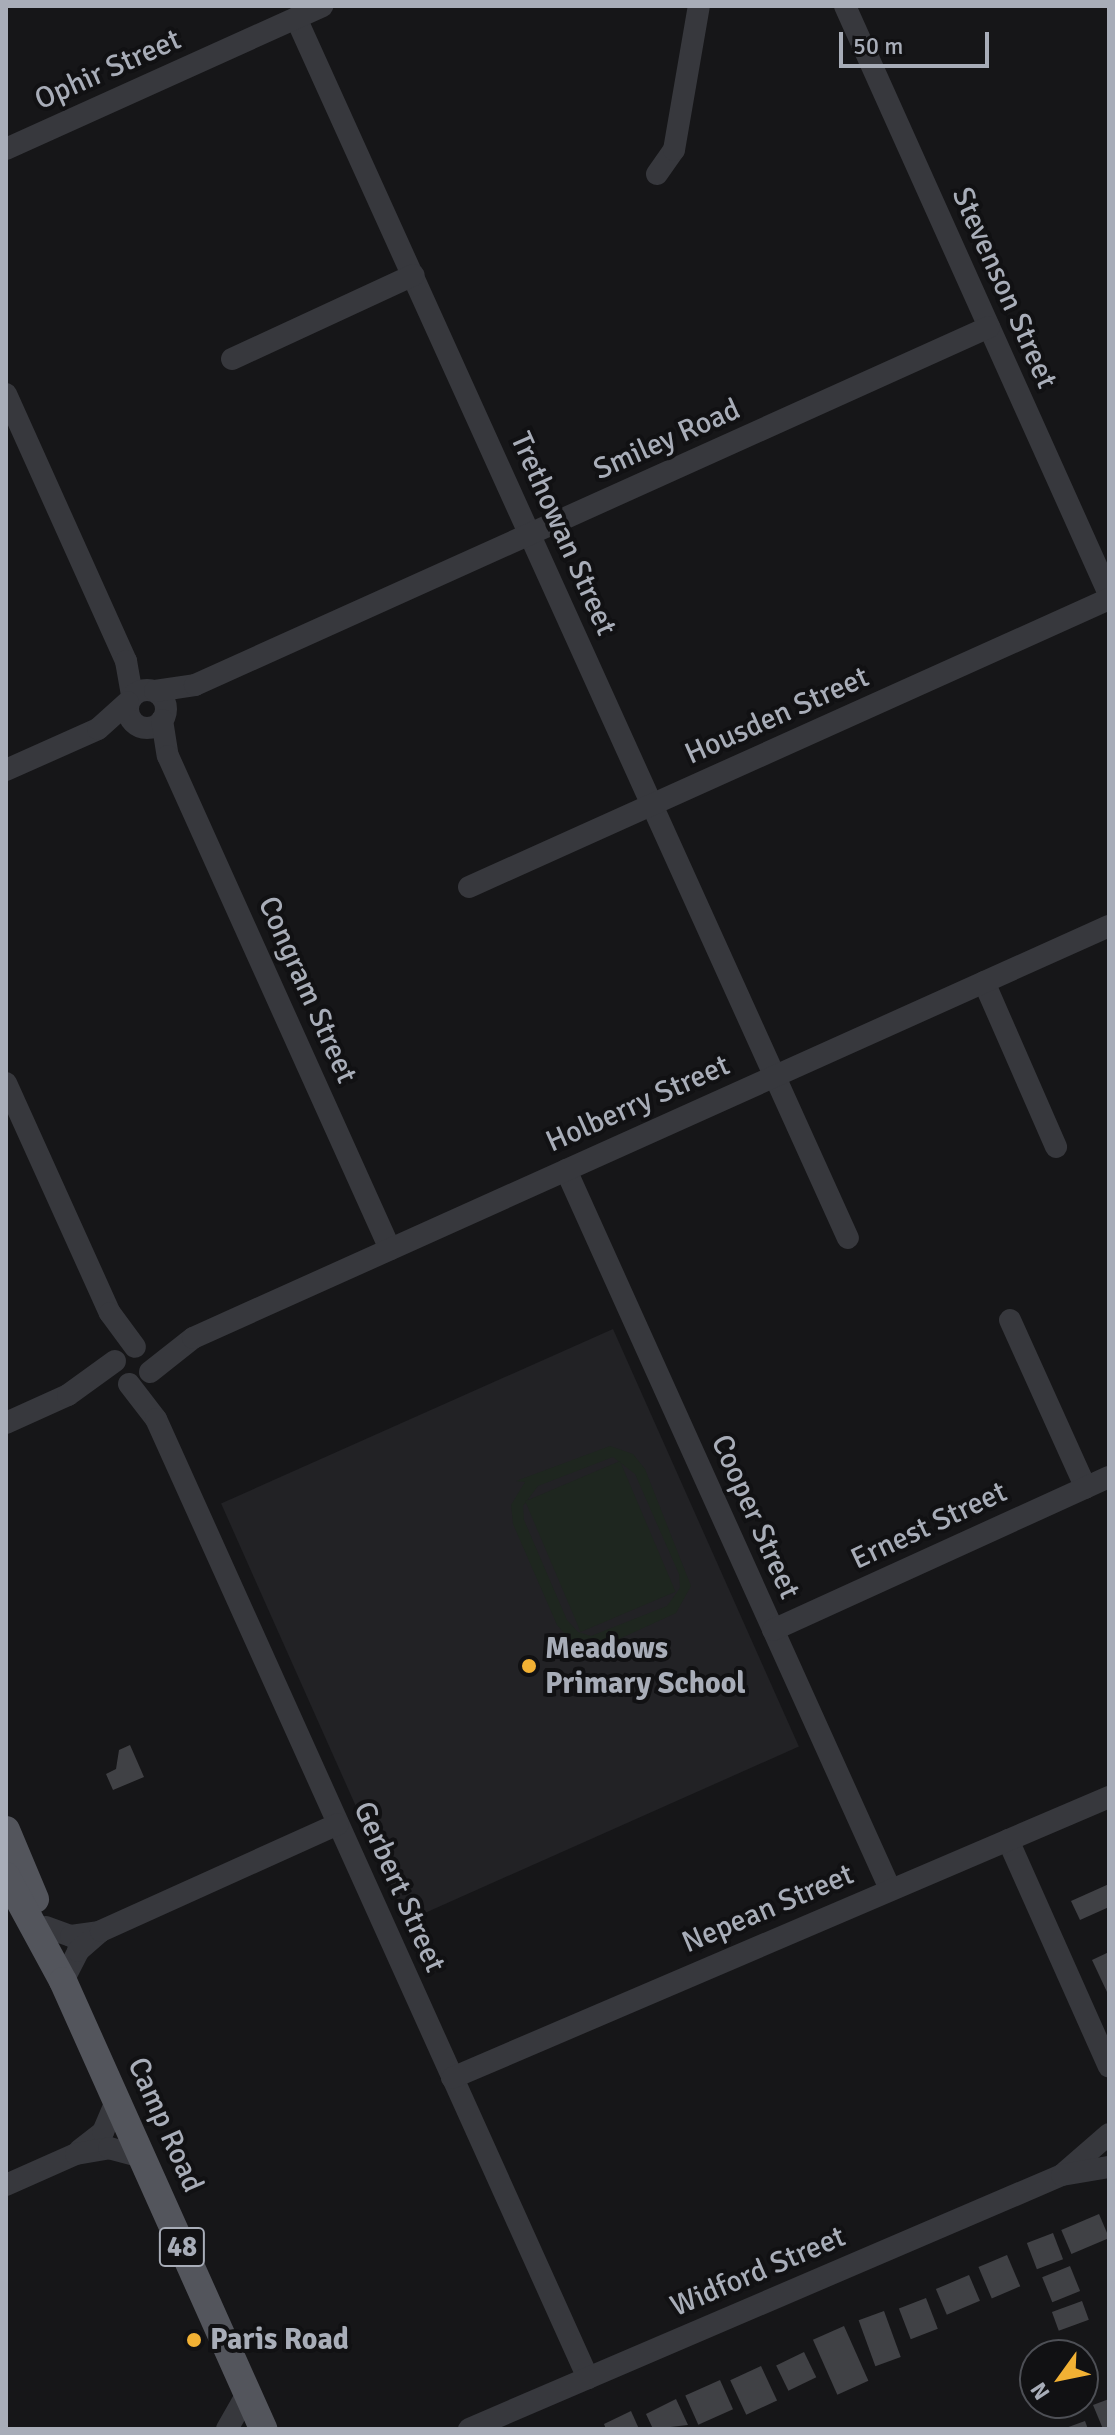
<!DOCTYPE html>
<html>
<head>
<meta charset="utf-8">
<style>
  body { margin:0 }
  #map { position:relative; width:1115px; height:2435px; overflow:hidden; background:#161618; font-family:Signika,sans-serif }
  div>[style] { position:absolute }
  .built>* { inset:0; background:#222225; transform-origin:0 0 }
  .green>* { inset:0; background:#1e261f; transform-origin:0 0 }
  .building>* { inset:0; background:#404145; transform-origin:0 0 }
  .minor>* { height:22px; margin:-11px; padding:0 11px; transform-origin:11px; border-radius:11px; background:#37383d }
  .minor>.ring { margin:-11px; padding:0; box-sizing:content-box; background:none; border:22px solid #37383d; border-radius:50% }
  .major>* { height:28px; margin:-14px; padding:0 14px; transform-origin:14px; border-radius:14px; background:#53555c }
  .dots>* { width:22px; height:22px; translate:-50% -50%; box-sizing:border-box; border:4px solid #111113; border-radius:50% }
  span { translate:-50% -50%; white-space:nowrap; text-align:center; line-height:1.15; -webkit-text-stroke:8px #111113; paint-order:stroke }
  .shield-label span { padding:2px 6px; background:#111113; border:2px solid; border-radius:6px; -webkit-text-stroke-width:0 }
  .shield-label { font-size:28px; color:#a8adb8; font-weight:700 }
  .street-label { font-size:30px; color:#a8adb8 }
  .poi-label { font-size:30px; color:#a8adb8; font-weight:700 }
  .left { translate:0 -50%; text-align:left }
  .frame { position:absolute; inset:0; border:8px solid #a8adb8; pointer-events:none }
  .north { position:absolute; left:1019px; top:2339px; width:80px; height:80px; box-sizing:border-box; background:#111113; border:2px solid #4d4f55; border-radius:50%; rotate:237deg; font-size:22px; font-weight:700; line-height:32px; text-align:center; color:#a8adb8 }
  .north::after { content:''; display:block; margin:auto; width:28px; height:36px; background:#f2b134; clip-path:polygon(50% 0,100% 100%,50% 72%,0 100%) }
  .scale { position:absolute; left:839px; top:32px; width:150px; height:36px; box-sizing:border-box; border:4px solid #a8adb8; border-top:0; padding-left:10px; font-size:24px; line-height:28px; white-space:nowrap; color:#a8adb8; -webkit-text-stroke:6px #111113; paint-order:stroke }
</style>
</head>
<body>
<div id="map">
  <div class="built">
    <i style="left:613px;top:1329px;width:457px;height:429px;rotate:66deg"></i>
  </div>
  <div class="green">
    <i style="clip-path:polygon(evenodd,610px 1446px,633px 1454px,645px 1469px,691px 1586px,676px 1613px,606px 1645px,588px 1647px,572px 1642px,557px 1625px,513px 1524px,511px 1505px,525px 1482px,516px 1481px,610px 1446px,613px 1457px,635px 1474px,679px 1574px,680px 1588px,667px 1606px,591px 1636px,578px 1632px,567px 1620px,524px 1520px,523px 1506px,538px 1486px,613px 1457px)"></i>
    <i style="left:620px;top:1461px;width:142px;height:103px;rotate:67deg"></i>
  </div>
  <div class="building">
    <i style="clip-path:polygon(130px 1745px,144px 1777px,113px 1790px,106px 1774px,116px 1769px,119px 1750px)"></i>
    <i style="clip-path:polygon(1109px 1884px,1109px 1907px,1080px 1920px,1071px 1901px)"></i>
    <i style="clip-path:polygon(1109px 1952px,1109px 1991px,1107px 1992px,1092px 1960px)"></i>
    <i style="left:1099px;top:2214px;width:26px;height:41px;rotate:67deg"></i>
    <i style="left:1053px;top:2233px;width:28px;height:28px;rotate:69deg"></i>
    <i style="left:1007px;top:2255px;width:34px;height:31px;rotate:67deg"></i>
    <i style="left:1070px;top:2266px;width:27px;height:30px;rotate:68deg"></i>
    <i style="left:969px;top:2275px;width:28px;height:36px;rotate:67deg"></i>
    <i style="left:926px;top:2298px;width:33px;height:29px;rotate:69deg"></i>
    <i style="left:1082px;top:2301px;width:20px;height:32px;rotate:70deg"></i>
    <i style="left:884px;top:2311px;width:49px;height:27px;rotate:70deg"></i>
    <i style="left:844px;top:2326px;width:60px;height:34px;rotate:66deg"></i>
    <i style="left:804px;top:2352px;width:28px;height:31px;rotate:64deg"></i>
    <i style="left:761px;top:2366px;width:38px;height:34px;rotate:65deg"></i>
    <i style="left:720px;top:2380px;width:32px;height:38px;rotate:66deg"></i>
    <i style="clip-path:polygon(676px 2399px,688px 2425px,653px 2429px,646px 2414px)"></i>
    <i style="clip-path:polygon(1109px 2399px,1109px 2429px,1103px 2429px,1093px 2405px)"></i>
    <i style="clip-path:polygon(631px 2411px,639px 2429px,606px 2429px,604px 2424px)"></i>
    <i style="clip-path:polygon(1085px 2421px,1088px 2429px,1063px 2429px)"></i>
  </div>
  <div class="minor">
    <i style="left:845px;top:6px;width:645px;rotate:65.82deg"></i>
    <i style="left:296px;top:18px;width:1339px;rotate:65.66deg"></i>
    <i style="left:6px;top:149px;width:347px;rotate:-24.3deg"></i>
    <i style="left:657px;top:174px;width:29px;rotate:-55deg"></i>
    <i style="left:674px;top:150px;width:146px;rotate:-80.2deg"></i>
    <i style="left:232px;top:359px;width:200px;rotate:-24.8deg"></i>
    <i style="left:6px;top:394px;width:293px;rotate:65.8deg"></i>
    <i style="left:126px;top:661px;width:36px;rotate:80deg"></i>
    <i class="ring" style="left:128px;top:690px;width:16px;height:16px"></i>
    <i style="left:155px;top:691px;width:40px;rotate:-8.5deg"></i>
    <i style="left:195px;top:685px;width:871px;rotate:-24.27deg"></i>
    <i style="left:162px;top:720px;width:36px;rotate:81deg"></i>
    <i style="left:168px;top:756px;width:541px;rotate:65.76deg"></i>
    <i style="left:6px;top:770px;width:101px;rotate:-24deg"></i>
    <i style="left:98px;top:729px;width:40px;rotate:-42deg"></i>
    <i style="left:469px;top:887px;width:702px;rotate:-24.23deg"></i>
    <i style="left:984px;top:982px;width:180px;rotate:66.4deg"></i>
    <i style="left:6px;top:1083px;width:252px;rotate:65.7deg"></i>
    <i style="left:110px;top:1313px;width:42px;rotate:53.7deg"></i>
    <i style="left:566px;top:1170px;width:789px;rotate:65.74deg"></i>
    <i style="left:1010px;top:1320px;width:184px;rotate:65.7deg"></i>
    <i style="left:150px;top:1372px;width:55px;rotate:-38.3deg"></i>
    <i style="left:193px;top:1338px;width:1004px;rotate:-24.22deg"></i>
    <i style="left:129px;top:1384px;width:44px;rotate:52.4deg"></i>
    <i style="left:156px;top:1419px;width:1052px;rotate:65.75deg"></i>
    <i style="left:6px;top:1423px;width:68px;rotate:-24.3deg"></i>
    <i style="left:68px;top:1395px;width:58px;rotate:-35.9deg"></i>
    <i style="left:773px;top:1630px;width:369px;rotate:-24.5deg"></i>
    <i style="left:1008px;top:1840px;width:248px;rotate:66deg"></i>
    <i style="left:46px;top:1927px;width:27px;rotate:20deg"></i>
    <i style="left:71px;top:1936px;width:29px;rotate:-8deg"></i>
    <i style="left:63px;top:1981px;width:34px;rotate:-63deg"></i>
    <i style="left:78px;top:1951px;width:30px;rotate:-41deg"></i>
    <i style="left:101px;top:1931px;width:260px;rotate:-24.3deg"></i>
    <i style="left:452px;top:2078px;width:715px;rotate:-23.16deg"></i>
    <i style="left:80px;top:2150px;width:29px;rotate:-38deg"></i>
    <i style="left:103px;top:2132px;width:34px;rotate:-67deg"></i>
    <i style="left:1063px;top:2174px;width:61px;rotate:-41deg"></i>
    <i style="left:6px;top:2185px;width:77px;rotate:-23.9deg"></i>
    <i style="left:76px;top:2154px;width:34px;rotate:-10deg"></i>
    <i style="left:109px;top:2148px;width:34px;rotate:15deg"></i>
    <i style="left:227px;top:2429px;width:40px;rotate:-60.3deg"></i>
    <i style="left:469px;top:2429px;width:645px;rotate:-23.19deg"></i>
    <i style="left:1062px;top:2175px;width:48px;rotate:-9.7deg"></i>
  </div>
  <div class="major">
    <i style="left:6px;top:1830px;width:75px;rotate:67.2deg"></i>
    <i style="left:6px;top:1876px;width:119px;rotate:61.5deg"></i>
    <i style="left:63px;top:1981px;width:491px;rotate:65.9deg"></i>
  </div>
  <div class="dots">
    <i style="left:529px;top:1666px;background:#f2b134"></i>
    <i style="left:194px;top:2340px;background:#f2b134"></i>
  </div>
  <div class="shield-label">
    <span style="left:182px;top:2247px">48</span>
  </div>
  <div class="street-label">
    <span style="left:108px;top:70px;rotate:-24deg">Ophir Street</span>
    <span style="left:1004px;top:288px;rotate:66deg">Stevenson Street</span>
    <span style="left:667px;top:440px;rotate:-24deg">Smiley Road</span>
    <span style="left:563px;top:534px;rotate:66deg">Trethowan Street</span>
    <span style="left:777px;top:716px;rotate:-24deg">Housden Street</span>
    <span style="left:307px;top:990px;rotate:66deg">Congram Street</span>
    <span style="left:638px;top:1104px;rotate:-24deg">Holberry Street</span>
    <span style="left:755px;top:1517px;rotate:66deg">Cooper Street</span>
    <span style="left:929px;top:1526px;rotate:-25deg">Ernest Street</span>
    <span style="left:399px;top:1887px;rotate:66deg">Gerbert Street</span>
    <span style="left:768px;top:1909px;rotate:-23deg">Nepean Street</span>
    <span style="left:165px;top:2125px;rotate:66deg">Camp Road</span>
    <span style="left:758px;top:2272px;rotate:-23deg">Widford Street</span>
  </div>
  <div class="poi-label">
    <span class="left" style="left:545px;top:1666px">Meadows<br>Primary School</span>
    <span class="left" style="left:210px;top:2340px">Paris Road</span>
  </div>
  <div class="frame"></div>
  <div class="north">N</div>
  <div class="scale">50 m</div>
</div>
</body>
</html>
